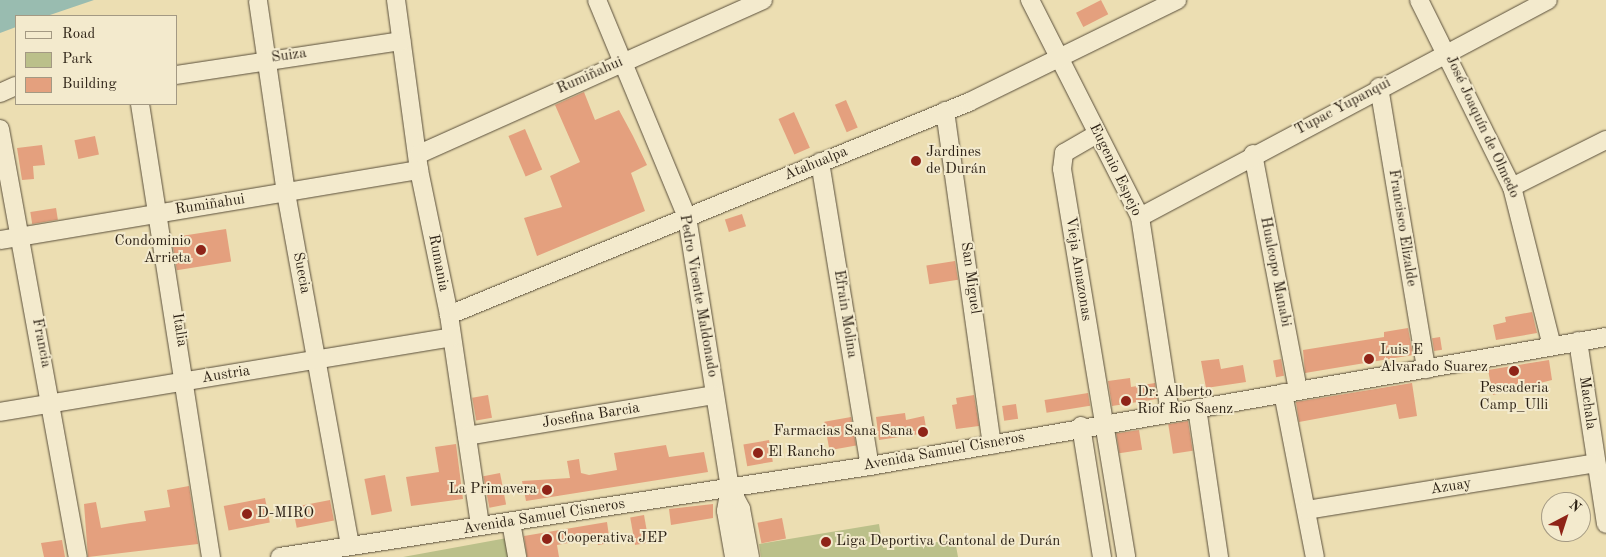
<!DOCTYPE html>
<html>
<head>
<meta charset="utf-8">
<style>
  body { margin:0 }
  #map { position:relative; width:1606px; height:557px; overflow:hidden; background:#ecdeb2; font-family:"Old Standard TT",serif }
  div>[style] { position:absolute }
  .green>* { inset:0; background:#bbc08a }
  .water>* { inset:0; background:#99bcb0 }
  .building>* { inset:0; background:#e4a07e; transform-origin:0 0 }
  .roads { filter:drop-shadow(0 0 1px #5a4f3b) drop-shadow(0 0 1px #5a4f3b) }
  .minor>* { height:18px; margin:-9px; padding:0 9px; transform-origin:9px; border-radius:9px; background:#f3eacd }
  .dots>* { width:14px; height:14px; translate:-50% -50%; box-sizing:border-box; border:2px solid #f3eacd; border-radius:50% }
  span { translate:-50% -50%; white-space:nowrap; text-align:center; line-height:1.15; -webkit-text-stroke:4px #f3eacd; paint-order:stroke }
  .street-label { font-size:15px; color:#2a1f13 }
  .poi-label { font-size:15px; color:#2a1f13 }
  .left { translate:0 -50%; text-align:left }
  .right { translate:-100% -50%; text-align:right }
  .legend { position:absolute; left:15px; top:15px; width:162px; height:90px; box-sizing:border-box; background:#f3eacd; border:1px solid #a39983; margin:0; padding:6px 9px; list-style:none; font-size:15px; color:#2a1f13 }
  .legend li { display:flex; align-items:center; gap:10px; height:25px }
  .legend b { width:25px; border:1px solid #a39983 }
  .north { position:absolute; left:1541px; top:492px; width:50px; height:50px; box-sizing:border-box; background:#f3eacd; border:1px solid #a39983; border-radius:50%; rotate:40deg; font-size:14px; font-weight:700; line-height:20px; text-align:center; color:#2a1f13 }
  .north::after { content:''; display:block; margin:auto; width:18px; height:22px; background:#8f2418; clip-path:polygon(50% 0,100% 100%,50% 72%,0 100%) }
</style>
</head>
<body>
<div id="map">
  <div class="green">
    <i style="clip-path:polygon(879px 524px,883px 548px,955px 540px,958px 557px,761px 557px,759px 544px)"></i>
    <i style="clip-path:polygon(507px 538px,510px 557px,403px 557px)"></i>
  </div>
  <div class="water">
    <i style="clip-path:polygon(0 0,94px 0,47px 16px,16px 16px,16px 27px,0 33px)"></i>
  </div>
  <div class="building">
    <i style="left:1101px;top:0;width:16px;height:28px;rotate:63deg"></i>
    <i style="clip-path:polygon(584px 92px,595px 120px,619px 110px,633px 136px,647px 165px,631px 173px,645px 211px,537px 256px,524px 218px,562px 207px,550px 176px,580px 162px,555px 105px)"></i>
    <i style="left:846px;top:100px;width:30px;height:12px;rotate:67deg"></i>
    <i style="left:794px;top:112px;width:39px;height:17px;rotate:66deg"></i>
    <i style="left:525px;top:129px;width:44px;height:18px;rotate:67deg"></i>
    <i style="left:95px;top:136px;width:19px;height:21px;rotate:78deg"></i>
    <i style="clip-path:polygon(42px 145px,45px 165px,33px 166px,34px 179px,22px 180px,17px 148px)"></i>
    <i style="left:56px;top:208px;width:12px;height:26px;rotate:81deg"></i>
    <i style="left:742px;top:214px;width:13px;height:18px;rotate:72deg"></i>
    <i style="left:226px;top:229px;width:33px;height:55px;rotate:81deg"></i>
    <i style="left:955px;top:261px;width:19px;height:29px;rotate:81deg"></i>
    <i style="clip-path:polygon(1532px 312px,1537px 333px,1496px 340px,1493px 325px,1506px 322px,1505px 317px)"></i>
    <i style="clip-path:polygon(1408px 328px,1413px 355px,1305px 373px,1303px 350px,1384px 337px,1384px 332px)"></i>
    <i style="left:1440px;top:337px;width:13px;height:8px;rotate:81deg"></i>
    <i style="clip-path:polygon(1219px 359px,1221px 369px,1243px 365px,1246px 382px,1206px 388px,1201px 361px)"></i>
    <i style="left:1281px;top:359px;width:17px;height:8px;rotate:80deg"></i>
    <i style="clip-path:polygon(1549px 360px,1552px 380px,1493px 395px,1488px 370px)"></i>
    <i style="clip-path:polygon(1130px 378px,1131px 387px,1155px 383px,1157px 399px,1112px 406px,1108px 381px)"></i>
    <i style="clip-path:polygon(1412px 383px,1417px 416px,1399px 419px,1396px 404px,1299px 422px,1296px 402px)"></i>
    <i style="left:1088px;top:393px;width:13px;height:44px;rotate:81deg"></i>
    <i style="left:488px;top:395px;width:23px;height:16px;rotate:80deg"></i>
    <i style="clip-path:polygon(974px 395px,979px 426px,956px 429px,952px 405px,957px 404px,956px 398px)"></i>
    <i style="left:1016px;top:404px;width:15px;height:14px;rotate:82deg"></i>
    <i style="clip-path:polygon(905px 413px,906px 420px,924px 416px,927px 433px,879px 440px,876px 417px)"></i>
    <i style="left:851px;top:417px;width:29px;height:27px;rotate:80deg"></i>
    <i style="left:1188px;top:421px;width:30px;height:20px;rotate:81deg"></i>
    <i style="left:1139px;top:430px;width:20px;height:23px;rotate:81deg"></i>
    <i style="left:769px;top:440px;width:22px;height:26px;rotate:80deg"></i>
    <i style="clip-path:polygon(456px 444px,463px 499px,411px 506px,406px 477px,439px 472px,435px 447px)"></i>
    <i style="clip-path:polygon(666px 445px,669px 457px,704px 452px,708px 472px,526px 501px,522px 481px,570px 478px,567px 461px,579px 459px,581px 473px,589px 475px,617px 470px,614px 453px)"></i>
    <i style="left:500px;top:473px;width:32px;height:17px;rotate:79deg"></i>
    <i style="left:385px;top:475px;width:37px;height:21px;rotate:79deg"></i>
    <i style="clip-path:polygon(189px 486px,198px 544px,88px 557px,84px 504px,96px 502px,101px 528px,131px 523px,146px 521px,144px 511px,170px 507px,167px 490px)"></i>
    <i style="left:265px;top:498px;width:25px;height:42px;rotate:79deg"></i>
    <i style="left:330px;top:500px;width:21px;height:38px;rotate:79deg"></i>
    <i style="clip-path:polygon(713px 504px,713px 518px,671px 525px,669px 509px)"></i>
    <i style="left:644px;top:515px;width:28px;height:14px;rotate:80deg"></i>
    <i style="left:782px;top:518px;width:21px;height:25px;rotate:79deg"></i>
    <i style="clip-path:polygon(607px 522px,610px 543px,598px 545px,596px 538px,557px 545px,559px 557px,527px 557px,524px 536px)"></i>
    <i style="clip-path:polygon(62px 540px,65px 557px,44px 557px,41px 543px)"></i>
  </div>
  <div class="roads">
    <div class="minor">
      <i style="left:396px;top:0;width:172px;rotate:82.3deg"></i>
      <i style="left:419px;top:170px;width:148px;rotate:78.3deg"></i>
      <i style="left:449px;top:315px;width:213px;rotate:81.6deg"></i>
      <i style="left:597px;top:0;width:235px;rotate:67.5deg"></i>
      <i style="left:687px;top:217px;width:274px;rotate:81deg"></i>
      <i style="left:730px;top:488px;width:24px;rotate:62deg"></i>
      <i style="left:741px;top:509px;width:49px;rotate:79.4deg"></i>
      <i style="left:1030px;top:0;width:243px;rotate:63.1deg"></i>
      <i style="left:1140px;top:217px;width:197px;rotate:81.3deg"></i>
      <i style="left:1419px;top:0;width:209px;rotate:63.6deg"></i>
      <i style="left:1512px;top:187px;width:164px;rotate:75.9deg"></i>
      <i style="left:258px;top:1px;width:194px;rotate:81.7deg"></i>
      <i style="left:286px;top:193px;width:358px;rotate:79.7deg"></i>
      <i style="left:176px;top:75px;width:228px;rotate:-8.6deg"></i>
      <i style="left:1379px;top:87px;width:286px;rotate:80.5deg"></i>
      <i style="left:0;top:93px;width:17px;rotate:-24deg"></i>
      <i style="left:140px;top:104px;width:459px;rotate:81.1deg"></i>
      <i style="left:945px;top:111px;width:337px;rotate:82deg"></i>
      <i style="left:0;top:129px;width:435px;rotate:79.7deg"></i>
      <i style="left:1097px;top:134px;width:38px;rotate:150deg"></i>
      <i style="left:1064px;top:153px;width:16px;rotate:97deg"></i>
      <i style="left:1062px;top:169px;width:393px;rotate:80.6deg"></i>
      <i style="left:419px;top:154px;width:377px;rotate:-24.1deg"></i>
      <i style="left:1253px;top:154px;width:241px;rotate:79.2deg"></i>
      <i style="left:820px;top:162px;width:308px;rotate:80.7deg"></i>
      <i style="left:1512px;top:187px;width:105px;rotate:-26.6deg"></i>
      <i style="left:1140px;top:217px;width:462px;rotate:-28deg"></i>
      <i style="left:0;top:240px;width:425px;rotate:-9.5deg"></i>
      <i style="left:449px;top:315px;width:562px;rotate:-22.27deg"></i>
      <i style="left:969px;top:102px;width:232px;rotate:-26.1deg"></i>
      <i style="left:1578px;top:341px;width:185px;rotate:81.3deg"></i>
      <i style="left:1283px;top:393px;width:167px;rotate:79deg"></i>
      <i style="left:1197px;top:408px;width:151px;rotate:81.6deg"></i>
      <i style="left:0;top:412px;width:457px;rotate:-9.4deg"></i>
      <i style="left:1081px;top:426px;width:133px;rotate:80.9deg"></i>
      <i style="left:467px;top:436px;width:250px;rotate:-9.4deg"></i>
      <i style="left:730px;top:488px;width:23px;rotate:100deg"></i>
      <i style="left:726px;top:511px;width:47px;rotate:80.1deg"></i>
      <i style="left:1307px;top:510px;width:293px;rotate:-9.2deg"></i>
      <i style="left:511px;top:522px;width:36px;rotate:80deg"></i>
      <i style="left:280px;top:557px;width:597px;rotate:-8.77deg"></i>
      <i style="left:870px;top:466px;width:747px;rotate:-9.94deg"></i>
    </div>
  </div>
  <div class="dots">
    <i style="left:916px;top:161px;background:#8f2418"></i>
    <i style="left:201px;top:250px;background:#8f2418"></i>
    <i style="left:1369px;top:359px;background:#8f2418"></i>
    <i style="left:1514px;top:371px;background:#8f2418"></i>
    <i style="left:1126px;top:401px;background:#8f2418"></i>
    <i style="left:923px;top:432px;background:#8f2418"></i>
    <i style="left:758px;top:453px;background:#8f2418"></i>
    <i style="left:547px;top:490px;background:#8f2418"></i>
    <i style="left:247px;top:514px;background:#8f2418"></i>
    <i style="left:547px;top:539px;background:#8f2418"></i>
    <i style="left:826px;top:542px;background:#8f2418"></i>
  </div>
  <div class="street-label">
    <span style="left:289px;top:56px;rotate:-8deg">Suiza</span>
    <span style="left:590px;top:76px;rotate:-24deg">Rumiñahui</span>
    <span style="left:1343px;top:107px;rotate:-28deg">Tupac Yupanqui</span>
    <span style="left:1482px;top:127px;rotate:65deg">José Joaquín de Olmedo</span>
    <span style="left:816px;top:164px;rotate:-22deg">Atahualpa</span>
    <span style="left:1115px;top:170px;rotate:64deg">Eugenio Espejo</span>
    <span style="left:210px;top:205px;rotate:-9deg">Rumiñahui</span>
    <span style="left:1402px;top:228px;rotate:81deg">Francisco Elizalde</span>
    <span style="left:438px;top:263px;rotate:79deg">Rumania</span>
    <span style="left:1078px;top:269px;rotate:81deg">Vieja Amazonas</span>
    <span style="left:1275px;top:272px;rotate:79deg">Hualcopo Manabi</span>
    <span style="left:301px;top:273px;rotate:79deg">Suecia</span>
    <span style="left:970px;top:278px;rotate:82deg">San Miguel</span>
    <span style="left:698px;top:296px;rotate:80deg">Pedro Vicente Maldonado</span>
    <span style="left:845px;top:314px;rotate:81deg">Efrain Molina</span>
    <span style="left:179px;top:330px;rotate:81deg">Italia</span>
    <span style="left:41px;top:343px;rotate:79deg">Francia</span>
    <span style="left:226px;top:375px;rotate:-9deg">Austria</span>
    <span style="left:1587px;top:403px;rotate:82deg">Machala</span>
    <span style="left:591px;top:416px;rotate:-9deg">Josefina Barcia</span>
    <span style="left:944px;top:452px;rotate:-10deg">Avenida Samuel Cisneros</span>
    <span style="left:1451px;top:487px;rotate:-9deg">Azuay</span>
    <span style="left:544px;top:517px;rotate:-9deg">Avenida Samuel Cisneros</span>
  </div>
  <div class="poi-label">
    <span class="left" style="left:926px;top:161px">Jardines<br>de Durán</span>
    <span class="right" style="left:191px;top:250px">Condominio<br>Arrieta</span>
    <span class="left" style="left:1380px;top:359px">Luis E<br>Alvarado Suarez</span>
    <span style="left:1514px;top:397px">Pescaderia<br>Camp_Ulli</span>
    <span class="left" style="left:1137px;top:401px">Dr. Alberto<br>Riof Rio Saenz</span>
    <span class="right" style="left:913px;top:432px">Farmacias Sana Sana</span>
    <span class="left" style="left:768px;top:453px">El Rancho</span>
    <span class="right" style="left:537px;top:490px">La Primavera</span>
    <span class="left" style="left:257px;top:514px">D-MIRO</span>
    <span class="left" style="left:557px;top:539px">Cooperativa JEP</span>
    <span class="left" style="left:836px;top:542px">Liga Deportiva Cantonal de Durán</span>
  </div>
  <ul class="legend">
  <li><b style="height:6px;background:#f3eacd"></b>Road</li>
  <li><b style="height:14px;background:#bbc08a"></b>Park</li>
  <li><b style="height:14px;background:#e4a07e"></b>Building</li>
  </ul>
  <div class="north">N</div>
</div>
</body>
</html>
